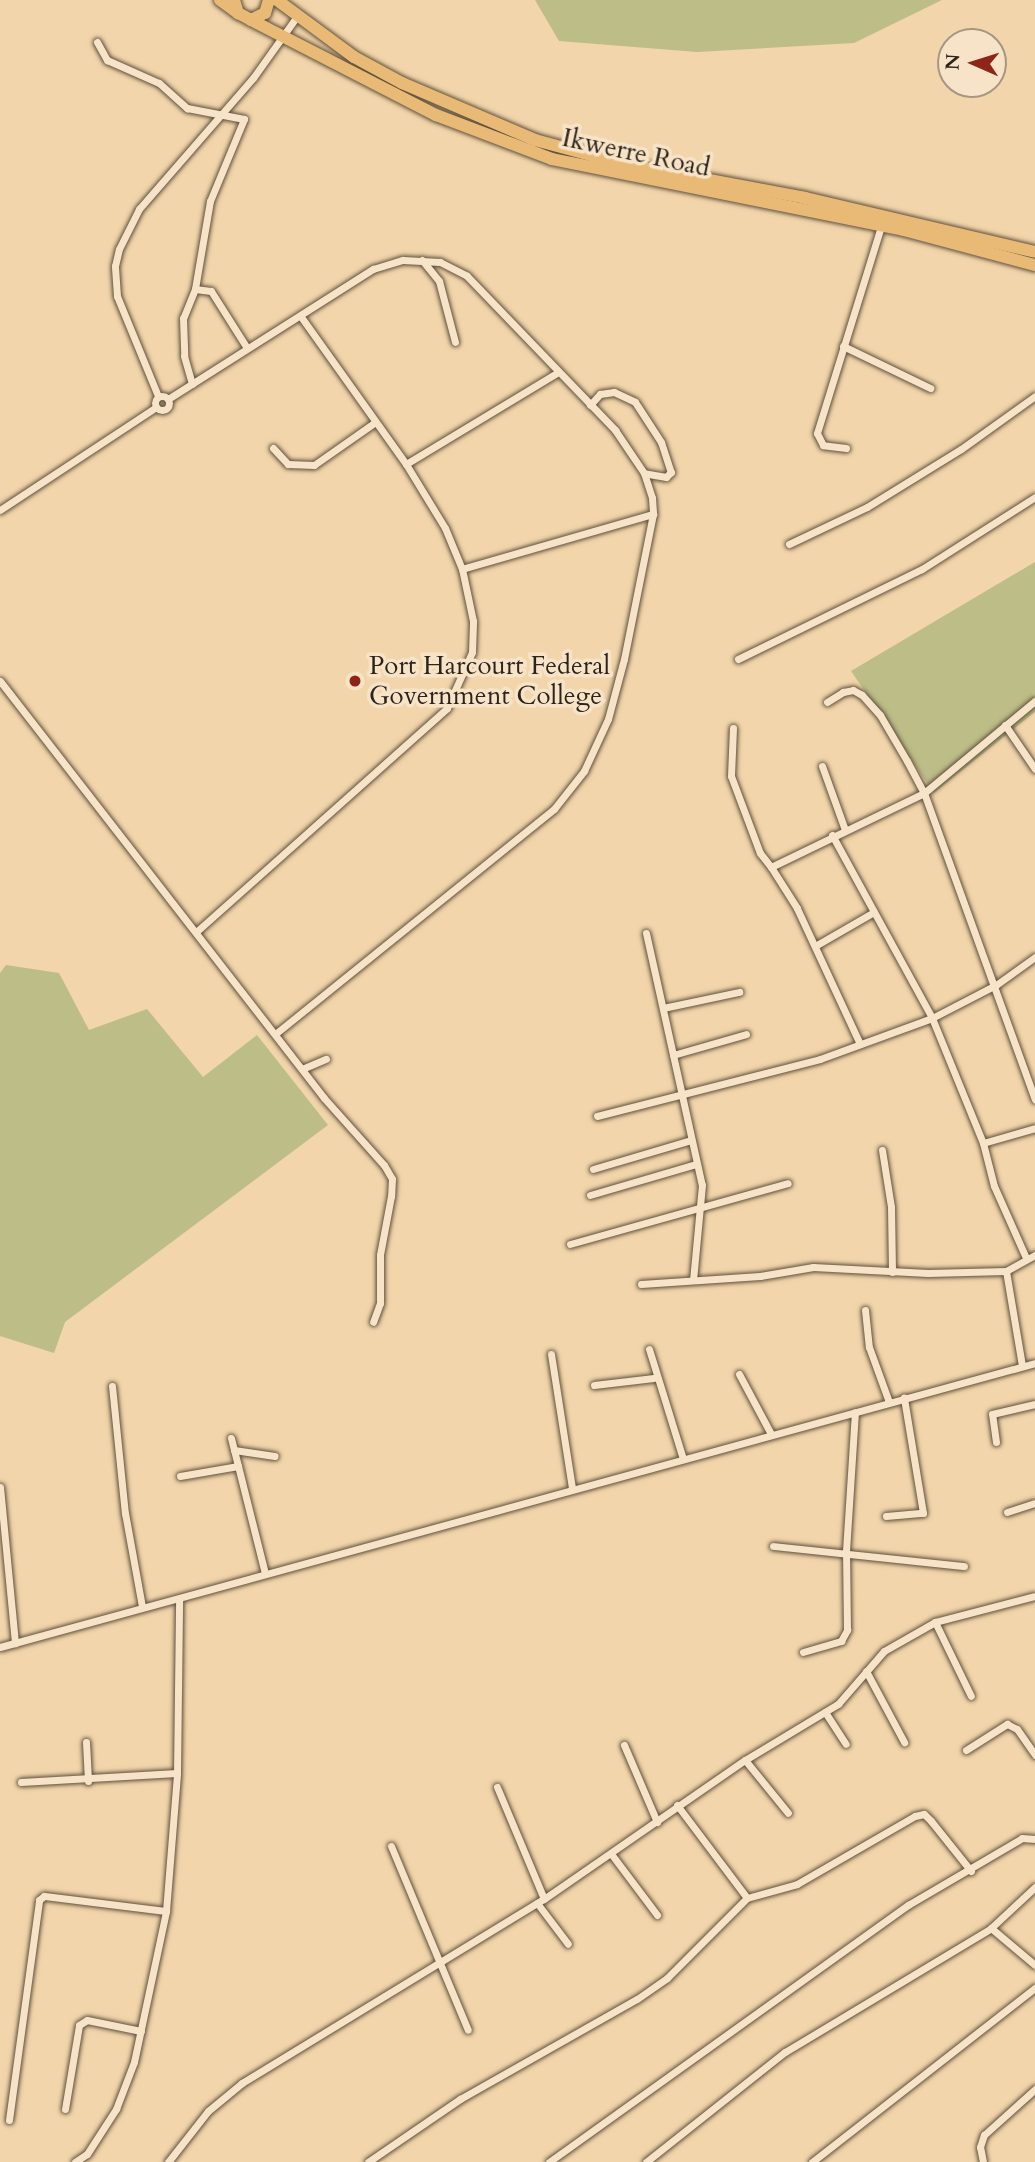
<!DOCTYPE html>
<html>
<head>
<meta charset="utf-8">
<style>
  body { margin:0 }
  #map { position:relative; width:1035px; height:2162px; overflow:hidden; background:#f2d5aa; font-family:Cardo,serif }
  div>[style] { position:absolute }
  .green>* { inset:0; background:#bdbd87 }
  .roads { filter:drop-shadow(0 0 2px #5f503d) drop-shadow(0 0 2px #5f503d) }
  .minor>* { height:7px; margin:-3.5px; padding:0 3.5px; transform-origin:3.5px; border-radius:3.5px; background:#f7e4c8 }
  .minor>.ring { margin:-3.5px; padding:0; box-sizing:content-box; background:none; border:7px solid #f7e4c8; border-radius:50% }
  .primary>* { height:12px; margin:-6px; padding:0 6px; transform-origin:6px; border-radius:6px; background:#e9ba75 }
  .dots>* { width:19px; height:19px; translate:-50% -50%; box-sizing:border-box; border:4px solid #f7e4c8; border-radius:50% }
  span { translate:-50% -50%; white-space:nowrap; text-align:center; line-height:1.15; -webkit-text-stroke:7px #f7e4c8; paint-order:stroke }
  .street-label { font-size:26px; color:#2e2319 }
  .poi-label { font-size:26px; color:#2e2319 }
  .left { translate:0 -50%; text-align:left }
  .north { position:absolute; left:937px; top:28px; width:70px; height:70px; box-sizing:border-box; background:#f7e4c8; border:2px solid #a79782; border-radius:50%; rotate:273deg; font-size:19px; font-weight:700; line-height:28px; text-align:center; color:#2e2319 }
  .north::after { content:''; display:block; margin:auto; width:24px; height:32px; background:#8f2418; clip-path:polygon(50% 0,100% 100%,50% 72%,0 100%) }
</style>
</head>
<body>
<div id="map">
  <div class="green">
    <i style="clip-path:polygon(535px 0,942px 0,854px 43px,697px 52px,559px 41px)"></i>
    <i style="clip-path:polygon(1035px 562px,1035px 712px,934px 793px,851px 671px)"></i>
    <i style="clip-path:polygon(6px 965px,59px 973px,89px 1030px,147px 1009px,203px 1077px,257px 1035px,328px 1125px,65px 1322px,54px 1353px,0 1336px,0 973px)"></i>
  </div>
  <div class="roads">
    <div class="minor">
      <i style="left:97px;top:42px;width:21px;rotate:61deg"></i>
      <i style="left:107px;top:60px;width:57px;rotate:23.9deg"></i>
      <i style="left:159px;top:83px;width:38px;rotate:42deg"></i>
      <i style="left:187px;top:108px;width:58px;rotate:10.9deg"></i>
      <i style="left:244px;top:119px;width:89px;rotate:112.5deg"></i>
      <i style="left:210px;top:201px;width:89px;rotate:99.7deg"></i>
      <i style="left:195px;top:289px;width:31px;rotate:112deg"></i>
      <i style="left:183px;top:318px;width:38px;rotate:88deg"></i>
      <i style="left:184px;top:356px;width:29px;rotate:74deg"></i>
      <i style="left:422px;top:260px;width:27px;rotate:51deg"></i>
      <i style="left:439px;top:281px;width:63px;rotate:75.3deg"></i>
      <i style="left:195px;top:289px;width:16px;rotate:7deg"></i>
      <i style="left:211px;top:291px;width:67px;rotate:57.7deg"></i>
      <i style="left:843px;top:346px;width:97px;rotate:25.8deg"></i>
      <i class="ring" style="left:155px;top:396px;width:7px;height:7px"></i>
      <i style="left:158px;top:396px;width:108px;rotate:-112.3deg"></i>
      <i style="left:117px;top:296px;width:30px;rotate:-94deg"></i>
      <i style="left:115px;top:266px;width:17px;rotate:-77deg"></i>
      <i style="left:119px;top:249px;width:45px;rotate:-63.4deg"></i>
      <i style="left:139px;top:209px;width:174px;rotate:-49deg"></i>
      <i style="left:253px;top:78px;width:77px;rotate:-54.5deg"></i>
      <i style="left:168px;top:399px;width:243px;rotate:-32.4deg"></i>
      <i style="left:373px;top:269px;width:31px;rotate:-17deg"></i>
      <i style="left:403px;top:260px;width:37px;rotate:3deg"></i>
      <i style="left:440px;top:262px;width:30px;rotate:27deg"></i>
      <i style="left:467px;top:276px;width:214px;rotate:46.1deg"></i>
      <i style="left:615px;top:430px;width:52px;rotate:56deg"></i>
      <i style="left:644px;top:473px;width:26px;rotate:72deg"></i>
      <i style="left:652px;top:498px;width:16px;rotate:86deg"></i>
      <i style="left:653px;top:514px;width:148px;rotate:101.3deg"></i>
      <i style="left:624px;top:659px;width:62px;rotate:104.9deg"></i>
      <i style="left:608px;top:719px;width:57px;rotate:114.8deg"></i>
      <i style="left:584px;top:771px;width:48px;rotate:128.3deg"></i>
      <i style="left:554px;top:809px;width:357px;rotate:141.1deg"></i>
      <i style="left:590px;top:405px;width:15px;rotate:-48deg"></i>
      <i style="left:600px;top:394px;width:14px;rotate:-8deg"></i>
      <i style="left:614px;top:392px;width:23px;rotate:25deg"></i>
      <i style="left:635px;top:402px;width:48px;rotate:57deg"></i>
      <i style="left:661px;top:442px;width:32px;rotate:72deg"></i>
      <i style="left:671px;top:472px;width:7px;rotate:135deg"></i>
      <i style="left:666px;top:477px;width:22px;rotate:-170deg"></i>
      <i style="left:273px;top:448px;width:22px;rotate:47deg"></i>
      <i style="left:288px;top:464px;width:26px;rotate:2deg"></i>
      <i style="left:314px;top:465px;width:73px;rotate:-35deg"></i>
      <i style="left:846px;top:448px;width:23px;rotate:-173deg"></i>
      <i style="left:823px;top:445px;width:13px;rotate:-117deg"></i>
      <i style="left:817px;top:433px;width:217px;rotate:-72.8deg"></i>
      <i style="left:406px;top:464px;width:176px;rotate:-31.1deg"></i>
      <i style="left:0;top:510px;width:187px;rotate:-33.4deg"></i>
      <i style="left:789px;top:544px;width:86px;rotate:-25.4deg"></i>
      <i style="left:867px;top:507px;width:110px;rotate:-31.7deg"></i>
      <i style="left:961px;top:449px;width:91px;rotate:-35.6deg"></i>
      <i style="left:462px;top:569px;width:199px;rotate:-16.1deg"></i>
      <i style="left:738px;top:659px;width:205px;rotate:-26.1deg"></i>
      <i style="left:922px;top:569px;width:134px;rotate:-32.5deg"></i>
      <i style="left:0;top:681px;width:528px;rotate:52.15deg"></i>
      <i style="left:324px;top:1098px;width:90px;rotate:48.2deg"></i>
      <i style="left:384px;top:1165px;width:16px;rotate:60deg"></i>
      <i style="left:392px;top:1179px;width:17px;rotate:93deg"></i>
      <i style="left:391px;top:1196px;width:60px;rotate:100.6deg"></i>
      <i style="left:380px;top:1255px;width:48px;rotate:90deg"></i>
      <i style="left:380px;top:1303px;width:20px;rotate:110deg"></i>
      <i style="left:827px;top:702px;width:19px;rotate:-32deg"></i>
      <i style="left:843px;top:692px;width:10px;rotate:-11deg"></i>
      <i style="left:853px;top:690px;width:10px;rotate:29deg"></i>
      <i style="left:862px;top:695px;width:27px;rotate:48deg"></i>
      <i style="left:880px;top:715px;width:53px;rotate:59.6deg"></i>
      <i style="left:907px;top:761px;width:36px;rotate:62deg"></i>
      <i style="left:924px;top:793px;width:326px;rotate:70.1deg"></i>
      <i style="left:1005px;top:725px;width:53px;rotate:55.7deg"></i>
      <i style="left:733px;top:728px;width:48px;rotate:92.4deg"></i>
      <i style="left:731px;top:776px;width:82px;rotate:69.4deg"></i>
      <i style="left:760px;top:853px;width:18px;rotate:52deg"></i>
      <i style="left:822px;top:766px;width:68px;rotate:70.2deg"></i>
      <i style="left:832px;top:835px;width:209px;rotate:61.3deg"></i>
      <i style="left:932px;top:1018px;width:135px;rotate:67.8deg"></i>
      <i style="left:983px;top:1143px;width:44px;rotate:75.7deg"></i>
      <i style="left:994px;top:1186px;width:79px;rotate:66deg"></i>
      <i style="left:196px;top:932px;width:336px;rotate:-41.7deg"></i>
      <i style="left:447px;top:708px;width:61px;rotate:-65.9deg"></i>
      <i style="left:472px;top:652px;width:31px;rotate:-88deg"></i>
      <i style="left:473px;top:621px;width:53px;rotate:-101.9deg"></i>
      <i style="left:462px;top:569px;width:44px;rotate:-112.5deg"></i>
      <i style="left:445px;top:528px;width:75px;rotate:-121.4deg"></i>
      <i style="left:406px;top:464px;width:181px;rotate:-125.5deg"></i>
      <i style="left:646px;top:933px;width:258px;rotate:77.5deg"></i>
      <i style="left:702px;top:1185px;width:95px;rotate:95.4deg"></i>
      <i style="left:815px;top:946px;width:68px;rotate:-30deg"></i>
      <i style="left:663px;top:1008px;width:78px;rotate:-11.9deg"></i>
      <i style="left:860px;top:1044px;width:150px;rotate:-114.9deg"></i>
      <i style="left:797px;top:908px;width:49px;rotate:-122.4deg"></i>
      <i style="left:771px;top:867px;width:170px;rotate:-25.8deg"></i>
      <i style="left:924px;top:793px;width:144px;rotate:-39.7deg"></i>
      <i style="left:673px;top:1055px;width:76px;rotate:-16deg"></i>
      <i style="left:302px;top:1069px;width:26px;rotate:-23deg"></i>
      <i style="left:597px;top:1116px;width:230px;rotate:-14.3deg"></i>
      <i style="left:820px;top:1059px;width:119px;rotate:-20.1deg"></i>
      <i style="left:932px;top:1018px;width:72px;rotate:-27.3deg"></i>
      <i style="left:996px;top:985px;width:48px;rotate:-35.7deg"></i>
      <i style="left:983px;top:1143px;width:54px;rotate:-16.1deg"></i>
      <i style="left:882px;top:1150px;width:58px;rotate:81deg"></i>
      <i style="left:891px;top:1207px;width:65px;rotate:89.1deg"></i>
      <i style="left:593px;top:1169px;width:102px;rotate:-16.5deg"></i>
      <i style="left:590px;top:1195px;width:110px;rotate:-16.3deg"></i>
      <i style="left:570px;top:1244px;width:226px;rotate:-15.6deg"></i>
      <i style="left:1006px;top:1271px;width:96px;rotate:80.4deg"></i>
      <i style="left:641px;top:1284px;width:119px;rotate:-3.8deg"></i>
      <i style="left:760px;top:1276px;width:54px;rotate:-9.6deg"></i>
      <i style="left:813px;top:1267px;width:115px;rotate:3deg"></i>
      <i style="left:928px;top:1273px;width:78px;rotate:-1.5deg"></i>
      <i style="left:1006px;top:1271px;width:33px;rotate:-29deg"></i>
      <i style="left:865px;top:1310px;width:37px;rotate:84deg"></i>
      <i style="left:869px;top:1347px;width:59px;rotate:70deg"></i>
      <i style="left:649px;top:1349px;width:115px;rotate:72.8deg"></i>
      <i style="left:551px;top:1354px;width:136px;rotate:81.1deg"></i>
      <i style="left:739px;top:1374px;width:68px;rotate:61.9deg"></i>
      <i style="left:594px;top:1385px;width:60px;rotate:-6.7deg"></i>
      <i style="left:112px;top:1386px;width:128px;rotate:84.2deg"></i>
      <i style="left:125px;top:1513px;width:96px;rotate:79.7deg"></i>
      <i style="left:231px;top:1438px;width:139px;rotate:75.9deg"></i>
      <i style="left:996px;top:1442px;width:28px;rotate:-98deg"></i>
      <i style="left:992px;top:1414px;width:44px;rotate:-13.1deg"></i>
      <i style="left:234px;top:1450px;width:41px;rotate:8.3deg"></i>
      <i style="left:180px;top:1476px;width:59px;rotate:-9.8deg"></i>
      <i style="left:0;top:1487px;width:157px;rotate:84.5deg"></i>
      <i style="left:1007px;top:1512px;width:29px;rotate:-18deg"></i>
      <i style="left:886px;top:1516px;width:37px;rotate:-5deg"></i>
      <i style="left:923px;top:1513px;width:117px;rotate:-99.4deg"></i>
      <i style="left:773px;top:1546px;width:192px;rotate:6deg"></i>
      <i style="left:935px;top:1622px;width:82px;rotate:64.1deg"></i>
      <i style="left:0;top:1647px;width:1073px;rotate:-15.34deg"></i>
      <i style="left:803px;top:1652px;width:40px;rotate:-16deg"></i>
      <i style="left:841px;top:1641px;width:13px;rotate:-61deg"></i>
      <i style="left:847px;top:1630px;width:79px;rotate:-90.7deg"></i>
      <i style="left:846px;top:1551px;width:139px;rotate:-86.3deg"></i>
      <i style="left:866px;top:1671px;width:81px;rotate:61.8deg"></i>
      <i style="left:825px;top:1712px;width:38px;rotate:57deg"></i>
      <i style="left:86px;top:1742px;width:39px;rotate:87deg"></i>
      <i style="left:624px;top:1745px;width:84px;rotate:66.8deg"></i>
      <i style="left:966px;top:1750px;width:49px;rotate:-32.4deg"></i>
      <i style="left:1007px;top:1724px;width:11px;rotate:27deg"></i>
      <i style="left:1017px;top:1729px;width:32px;rotate:55deg"></i>
      <i style="left:745px;top:1760px;width:68px;rotate:50.9deg"></i>
      <i style="left:21px;top:1782px;width:156px;rotate:-3.3deg"></i>
      <i style="left:497px;top:1787px;width:121px;rotate:67.2deg"></i>
      <i style="left:677px;top:1805px;width:116px;rotate:53deg"></i>
      <i style="left:391px;top:1846px;width:199px;rotate:67.3deg"></i>
      <i style="left:612px;top:1855px;width:75px;rotate:53.1deg"></i>
      <i style="left:537px;top:1903px;width:51px;rotate:52.9deg"></i>
      <i style="left:991px;top:1928px;width:57px;rotate:40.1deg"></i>
      <i style="left:65px;top:2109px;width:85px;rotate:-80.5deg"></i>
      <i style="left:79px;top:2025px;width:9px;rotate:-32deg"></i>
      <i style="left:87px;top:2020px;width:55px;rotate:11.5deg"></i>
      <i style="left:9px;top:2120px;width:222px;rotate:-82.2deg"></i>
      <i style="left:39px;top:1900px;width:6px;rotate:-39deg"></i>
      <i style="left:44px;top:1896px;width:123px;rotate:7deg"></i>
      <i style="left:75px;top:2162px;width:14px;rotate:-34deg"></i>
      <i style="left:87px;top:2154px;width:54px;rotate:-57.2deg"></i>
      <i style="left:116px;top:2109px;width:50px;rotate:-69deg"></i>
      <i style="left:134px;top:2062px;width:154px;rotate:-78deg"></i>
      <i style="left:166px;top:1911px;width:138px;rotate:-85.4deg"></i>
      <i style="left:177px;top:1773px;width:174px;rotate:-89.3deg"></i>
      <i style="left:168px;top:2162px;width:65px;rotate:-51.9deg"></i>
      <i style="left:208px;top:2111px;width:44px;rotate:-39.5deg"></i>
      <i style="left:242px;top:2083px;width:354px;rotate:-31.4deg"></i>
      <i style="left:544px;top:1899px;width:244px;rotate:-34.7deg"></i>
      <i style="left:745px;top:1760px;width:109px;rotate:-31.1deg"></i>
      <i style="left:838px;top:1704px;width:70px;rotate:-49deg"></i>
      <i style="left:884px;top:1651px;width:59px;rotate:-29.6deg"></i>
      <i style="left:935px;top:1622px;width:103px;rotate:-14.6deg"></i>
      <i style="left:368px;top:2162px;width:112px;rotate:-34.4deg"></i>
      <i style="left:460px;top:2099px;width:203px;rotate:-29.5deg"></i>
      <i style="left:637px;top:1999px;width:37px;rotate:-35deg"></i>
      <i style="left:667px;top:1978px;width:113px;rotate:-45deg"></i>
      <i style="left:747px;top:1898px;width:52px;rotate:-15.6deg"></i>
      <i style="left:797px;top:1884px;width:136px;rotate:-30deg"></i>
      <i style="left:915px;top:1816px;width:9px;rotate:-13deg"></i>
      <i style="left:924px;top:1814px;width:10px;rotate:45deg"></i>
      <i style="left:931px;top:1821px;width:64px;rotate:51.3deg"></i>
      <i style="left:549px;top:2162px;width:442px;rotate:-35.6deg"></i>
      <i style="left:908px;top:1905px;width:132px;rotate:-30.4deg"></i>
      <i style="left:1022px;top:1838px;width:13px;rotate:4deg"></i>
      <i style="left:646px;top:2162px;width:177px;rotate:-38.4deg"></i>
      <i style="left:785px;top:2052px;width:240px;rotate:-31deg"></i>
      <i style="left:991px;top:1928px;width:60px;rotate:-43deg"></i>
      <i style="left:812px;top:2162px;width:283px;rotate:-38deg"></i>
      <i style="left:983px;top:2162px;width:15px;rotate:-101deg"></i>
      <i style="left:980px;top:2147px;width:13px;rotate:-72deg"></i>
      <i style="left:984px;top:2135px;width:69px;rotate:-42deg"></i>
    </div>
    <div class="primary">
      <i style="left:220px;top:0;width:22px;rotate:36deg"></i>
      <i style="left:234px;top:0;width:14px;rotate:73deg"></i>
      <i style="left:238px;top:13px;width:15px;rotate:28deg"></i>
      <i style="left:251px;top:20px;width:16px;rotate:-27deg"></i>
      <i style="left:265px;top:13px;width:14px;rotate:-73deg"></i>
      <i style="left:277px;top:0;width:96px;rotate:36.5deg"></i>
      <i style="left:354px;top:57px;width:55px;rotate:28.4deg"></i>
      <i style="left:402px;top:83px;width:145px;rotate:23.2deg"></i>
      <i style="left:535px;top:140px;width:92px;rotate:15.1deg"></i>
      <i style="left:624px;top:164px;width:184px;rotate:10.6deg"></i>
      <i style="left:805px;top:198px;width:236px;rotate:13.2deg"></i>
      <i style="left:251px;top:20px;width:208px;rotate:27.2deg"></i>
      <i style="left:436px;top:115px;width:124px;rotate:20.8deg"></i>
      <i style="left:552px;top:159px;width:359px;rotate:11.4deg"></i>
      <i style="left:904px;top:230px;width:136px;rotate:15deg"></i>
    </div>
  </div>
  <div class="dots">
    <i style="left:355px;top:681px;background:#8f2418"></i>
  </div>
  <div class="street-label">
    <span style="left:636px;top:153px;rotate:12deg">Ikwerre Road</span>
  </div>
  <div class="poi-label">
    <span class="left" style="left:369px;top:681px">Port Harcourt Federal<br>Government College</span>
  </div>
  <div class="north">N</div>
</div>
</body>
</html>
